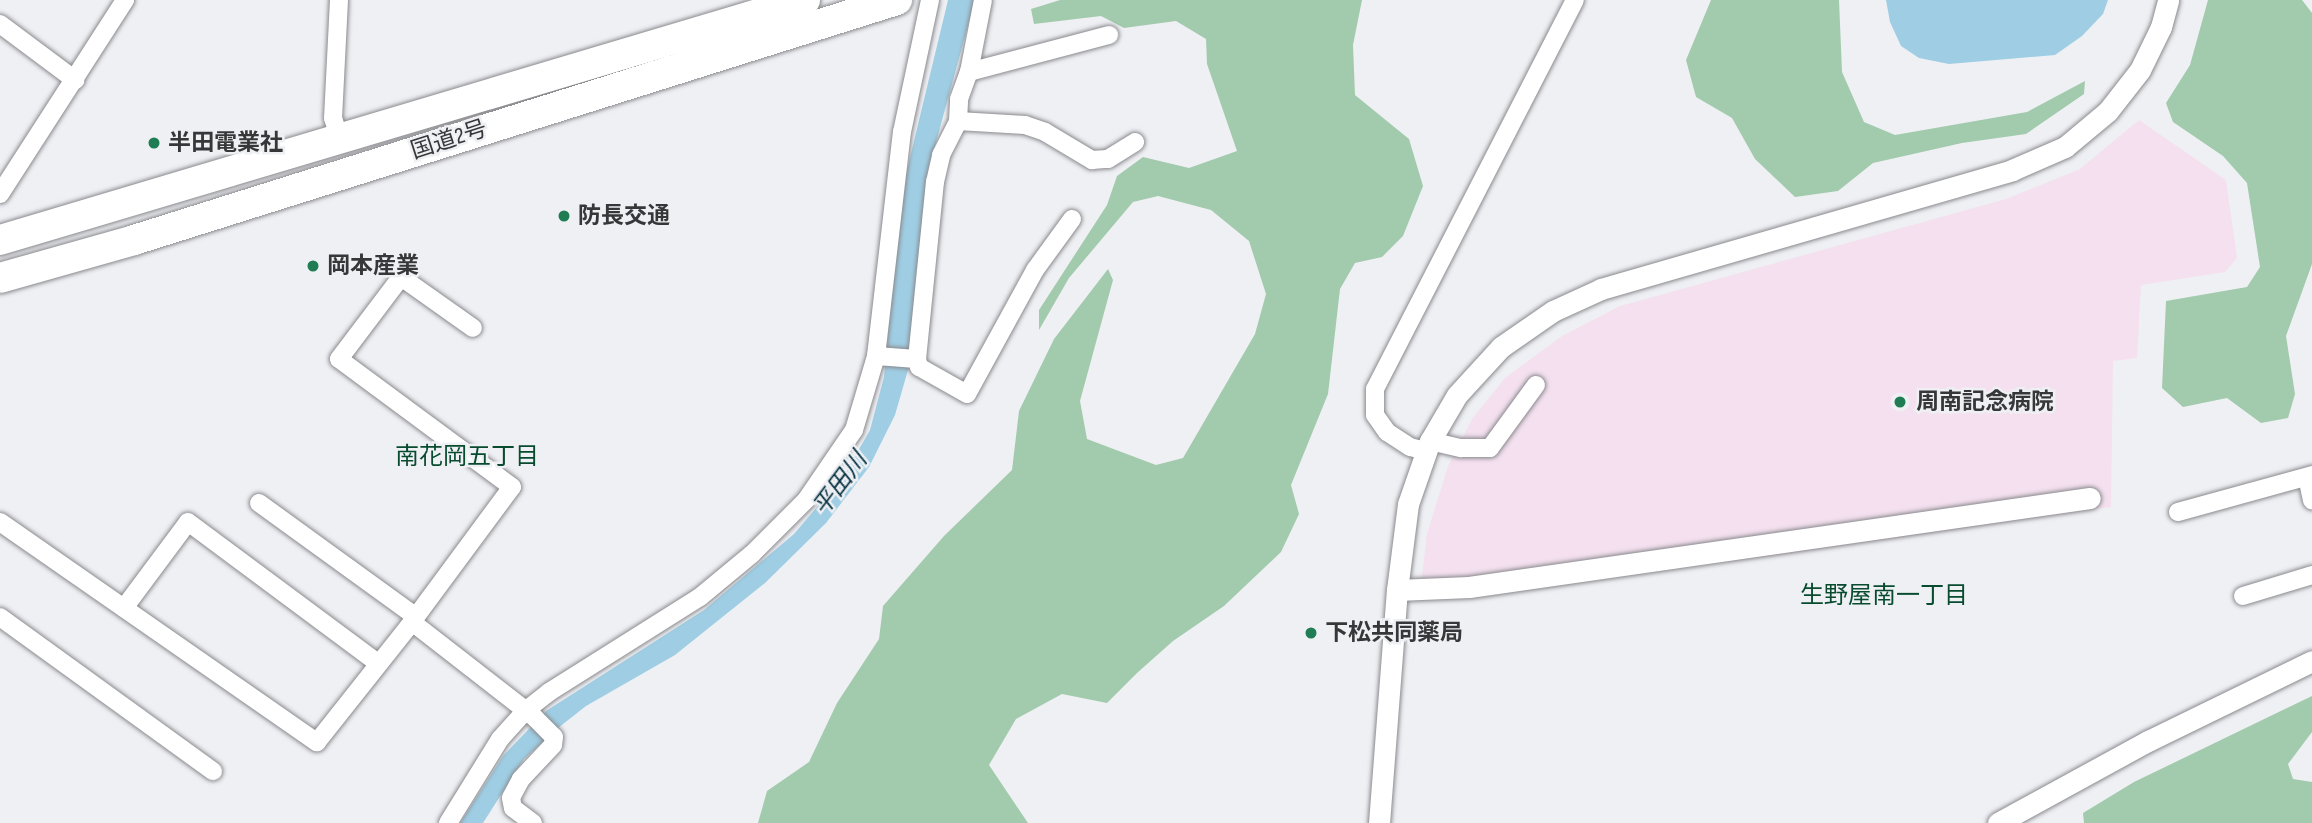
<!DOCTYPE html>
<html>
<head>
<meta charset="utf-8">
<style>
  body { margin:0 }
  #map { position:relative; width:2312px; height:823px; overflow:hidden; background:#eff0f4; font-family:"Sofia Sans Condensed","Noto Sans JP",sans-serif }
  div>[style] { position:absolute }
  .medical>* { inset:0; background:#f4e0ef }
  .forest>* { inset:0; background:#a2caad }
  .water>* { inset:0; background:#9fcee4 }
  .roads { filter:drop-shadow(0 0 2px #8a8a8e) drop-shadow(0 0 2px #8a8a8e) }
  .minor>* { height:18px; margin:-9px; padding:0 9px; transform-origin:9px; border-radius:9px; background:#fff }
  .tertiary>* { height:21px; margin:-10.5px; padding:0 10.5px; transform-origin:10.5px; border-radius:10.5px; background:#fff }
  .trunk>* { height:30px; margin:-15px; padding:0 15px; transform-origin:15px; border-radius:15px; background:#fff }
  .dots>* { width:19px; height:19px; translate:-50% -50%; box-sizing:border-box; border:4px solid #eff0f4; border-radius:50% }
  span { translate:-50% -50%; white-space:nowrap; text-align:center; line-height:1.15; -webkit-text-stroke:5px #eff0f4; paint-order:stroke }
  .street-label { font-size:23px; color:#373739 }
  .poi-label { font-size:23px; color:#373739; font-weight:700 }
  .left { translate:0 -50%; text-align:left }
  .neighbourhood-label { font-size:24px; color:#084b2f }
  .water-label { font-size:24px; color:#053040; font-style:italic }
</style>
</head>
<body>
<div id="map">
  <div class="medical">
    <i style="clip-path:polygon(2139px 120px,2226px 180px,2237px 258px,2225px 272px,2141px 285px,2137px 358px,2113px 361px,2111px 507px,1772px 556px,1419px 601px,1427px 534px,1448px 466px,1472px 419px,1505px 378px,1562px 336px,1620px 306px,2006px 199px,2080px 169px)"></i>
  </div>
  <div class="forest">
    <i style="clip-path:polygon(1060px 0,1362px 0,1353px 45px,1355px 95px,1409px 139px,1423px 186px,1403px 236px,1382px 257px,1355px 263px,1340px 289px,1328px 394px,1291px 485px,1299px 514px,1281px 552px,1224px 606px,1173px 641px,1137px 673px,1107px 703px,1062px 694px,1016px 719px,989px 765px,1028px 823px,758px 823px,767px 791px,809px 762px,837px 703px,879px 639px,883px 606px,944px 536px,1012px 470px,1019px 411px,1054px 339px,1108px 269px,1113px 280px,1080px 401px,1087px 439px,1156px 465px,1183px 458px,1255px 334px,1266px 294px,1249px 241px,1211px 210px,1158px 196px,1133px 202px,1069px 278px,1039px 330px,1039px 310px,1107px 205px,1117px 176px,1143px 157px,1189px 168px,1237px 151px,1207px 64px,1206px 39px,1176px 21px,1124px 28px,1101px 16px,1034px 24px,1031px 9px)"></i>
    <i style="clip-path:polygon(1711px 0,1839px 0,1842px 72px,1864px 122px,1895px 135px,2027px 112px,2085px 81px,2084px 94px,2026px 134px,1962px 143px,1873px 163px,1838px 191px,1795px 197px,1755px 159px,1732px 118px,1696px 97px,1686px 60px)"></i>
    <i style="clip-path:polygon(2208px 0,2302px 0,2312px 13px,2312px 264px,2286px 336px,2295px 394px,2288px 418px,2261px 423px,2227px 398px,2183px 407px,2162px 388px,2166px 301px,2247px 287px,2260px 267px,2247px 183px,2223px 156px,2173px 122px,2166px 103px,2190px 65px)"></i>
    <i style="clip-path:polygon(2312px 696px,2312px 732px,2288px 764px,2293px 779px,2312px 782px,2312px 823px,2084px 823px,2083px 813px,2134px 782px)"></i>
  </div>
  <div class="water">
    <i style="clip-path:polygon(948px 0,975px 0,930px 164px,908px 370px,895px 415px,869px 467px,826px 523px,765px 583px,675px 655px,586px 706px,558px 728px,524px 759px,483px 823px,460px 823px,503px 756px,546px 711px,704px 610px,794px 534px,845px 474px,870px 430px,884px 377px,901px 195px)"></i>
    <i style="clip-path:polygon(1886px 0,2108px 0,2103px 14px,2082px 36px,2055px 55px,1949px 64px,1919px 58px,1901px 46px,1890px 22px)"></i>
  </div>
  <div class="roads">
    <div class="minor">
      <i style="left:339px;top:0;width:118px;rotate:92.9deg"></i>
      <i style="left:333px;top:118px;width:22px;rotate:72deg"></i>
      <i style="left:0;top:24px;width:94px;rotate:36.7deg"></i>
      <i style="left:969px;top:72px;width:73px;rotate:-79deg"></i>
      <i style="left:958px;top:121px;width:67px;rotate:3.4deg"></i>
      <i style="left:1025px;top:125px;width:21px;rotate:19deg"></i>
      <i style="left:1045px;top:132px;width:55px;rotate:30.8deg"></i>
      <i style="left:1092px;top:160px;width:16px;rotate:-4deg"></i>
      <i style="left:1108px;top:159px;width:32px;rotate:-32deg"></i>
      <i style="left:0;top:194px;width:231px;rotate:-57.2deg"></i>
      <i style="left:1072px;top:219px;width:63px;rotate:126deg"></i>
      <i style="left:1035px;top:270px;width:141px;rotate:118.7deg"></i>
      <i style="left:967px;top:394px;width:55px;rotate:-150.6deg"></i>
      <i style="left:919px;top:367px;width:8px;rotate:-104deg"></i>
      <i style="left:917px;top:359px;width:178px;rotate:-84.2deg"></i>
      <i style="left:935px;top:182px;width:28px;rotate:-77deg"></i>
      <i style="left:941px;top:155px;width:38px;rotate:-63deg"></i>
      <i style="left:958px;top:121px;width:22px;rotate:-87deg"></i>
      <i style="left:959px;top:99px;width:29px;rotate:-70deg"></i>
      <i style="left:969px;top:72px;width:145px;rotate:-14.8deg"></i>
      <i style="left:876px;top:356px;width:41px;rotate:4.2deg"></i>
      <i style="left:1430px;top:441px;width:32px;rotate:13deg"></i>
      <i style="left:1461px;top:448px;width:29px"></i>
      <i style="left:1490px;top:448px;width:78px;rotate:-53.9deg"></i>
      <i style="left:1426px;top:451px;width:16px;rotate:-166deg"></i>
      <i style="left:1410px;top:447px;width:27px;rotate:-147deg"></i>
      <i style="left:1387px;top:432px;width:21px;rotate:-125deg"></i>
      <i style="left:1375px;top:415px;width:26px;rotate:-90deg"></i>
      <i style="left:1375px;top:389px;width:437px;rotate:-62.8deg"></i>
      <i style="left:2307px;top:477px;width:24px;rotate:78deg"></i>
      <i style="left:259px;top:503px;width:193px;rotate:35.9deg"></i>
      <i style="left:2178px;top:512px;width:139px;rotate:-15.4deg"></i>
      <i style="left:0;top:522px;width:386px;rotate:34.8deg"></i>
      <i style="left:317px;top:742px;width:153px;rotate:-51.6deg"></i>
      <i style="left:412px;top:622px;width:168px;rotate:-53.5deg"></i>
      <i style="left:512px;top:487px;width:215px;rotate:-143.5deg"></i>
      <i style="left:339px;top:359px;width:103px;rotate:-52.9deg"></i>
      <i style="left:401px;top:277px;width:88px;rotate:35.3deg"></i>
      <i style="left:2243px;top:596px;width:72px;rotate:-16.9deg"></i>
      <i style="left:124px;top:608px;width:107px;rotate:-53.3deg"></i>
      <i style="left:188px;top:522px;width:237px;rotate:36.6deg"></i>
      <i style="left:0;top:617px;width:263px;rotate:35.9deg"></i>
      <i style="left:412px;top:622px;width:155px;rotate:37.9deg"></i>
      <i style="left:534px;top:717px;width:28px;rotate:45deg"></i>
      <i style="left:554px;top:737px;width:8px;rotate:97deg"></i>
      <i style="left:553px;top:745px;width:47px;rotate:133.3deg"></i>
      <i style="left:521px;top:779px;width:21px;rotate:118deg"></i>
      <i style="left:511px;top:798px;width:10px;rotate:79deg"></i>
      <i style="left:513px;top:808px;width:25px;rotate:37deg"></i>
      <i style="left:448px;top:823px;width:99px;rotate:-58.2deg"></i>
      <i style="left:500px;top:739px;width:38px;rotate:-48deg"></i>
      <i style="left:525px;top:711px;width:31px;rotate:-38deg"></i>
      <i style="left:549px;top:692px;width:178px;rotate:-32.2deg"></i>
      <i style="left:700px;top:597px;width:67px;rotate:-39.6deg"></i>
      <i style="left:752px;top:554px;width:76px;rotate:-45deg"></i>
      <i style="left:806px;top:500px;width:85px;rotate:-55.6deg"></i>
      <i style="left:854px;top:430px;width:77px;rotate:-73.4deg"></i>
      <i style="left:876px;top:356px;width:226px;rotate:-83.4deg"></i>
      <i style="left:902px;top:132px;width:135px;rotate:-78deg"></i>
    </div>
    <div class="tertiary">
      <i style="left:1397px;top:590px;width:72px;rotate:-2.4deg"></i>
      <i style="left:1469px;top:587px;width:627px;rotate:-8.16deg"></i>
      <i style="left:1379px;top:823px;width:234px;rotate:-85.6deg"></i>
      <i style="left:1397px;top:590px;width:87px;rotate:-82.7deg"></i>
      <i style="left:1408px;top:504px;width:67px;rotate:-70.8deg"></i>
      <i style="left:1430px;top:441px;width:53px;rotate:-59.6deg"></i>
      <i style="left:1457px;top:395px;width:65px;rotate:-47.5deg"></i>
      <i style="left:1501px;top:347px;width:63px;rotate:-34.7deg"></i>
      <i style="left:1553px;top:311px;width:53px;rotate:-24.6deg"></i>
      <i style="left:1601px;top:289px;width:428px;rotate:-16.1deg"></i>
      <i style="left:2012px;top:170px;width:58px;rotate:-23.5deg"></i>
      <i style="left:2065px;top:147px;width:56px;rotate:-39.9deg"></i>
      <i style="left:2108px;top:111px;width:52px;rotate:-52deg"></i>
      <i style="left:2140px;top:70px;width:48px;rotate:-64deg"></i>
      <i style="left:2161px;top:27px;width:28px;rotate:-75deg"></i>
      <i style="left:1998px;top:823px;width:171px;rotate:-28.7deg"></i>
      <i style="left:2148px;top:741px;width:182px;rotate:-26deg"></i>
    </div>
    <div class="trunk">
      <i style="left:0;top:240px;width:840px;rotate:-16.6deg"></i>
      <i style="left:0;top:278px;width:139px;rotate:-15.8deg"></i>
      <i style="left:134px;top:240px;width:800px;rotate:-17.46deg"></i>
    </div>
  </div>
  <div class="dots">
    <i style="left:154px;top:143px;background:#207d53"></i>
    <i style="left:564px;top:216px;background:#207d53"></i>
    <i style="left:313px;top:266px;background:#207d53"></i>
    <i style="left:1900px;top:402px;background:#207d53"></i>
    <i style="left:1311px;top:633px;background:#207d53"></i>
  </div>
  <div class="street-label">
    <span style="left:449px;top:140px;rotate:-18deg">国道2号</span>
  </div>
  <div class="poi-label">
    <span class="left" style="left:168px;top:143px">半田電業社</span>
    <span class="left" style="left:578px;top:216px">防長交通</span>
    <span class="left" style="left:327px;top:266px">岡本産業</span>
    <span class="left" style="left:1916px;top:402px">周南記念病院</span>
    <span class="left" style="left:1325px;top:633px">下松共同薬局</span>
  </div>
  <div class="neighbourhood-label">
    <span style="left:467px;top:457px">南花岡五丁目</span>
    <span style="left:1884px;top:596px">生野屋南一丁目</span>
  </div>
  <div class="water-label">
    <span style="left:840px;top:484px;rotate:-53deg">平田川</span>
  </div>
</div>
</body>
</html>
